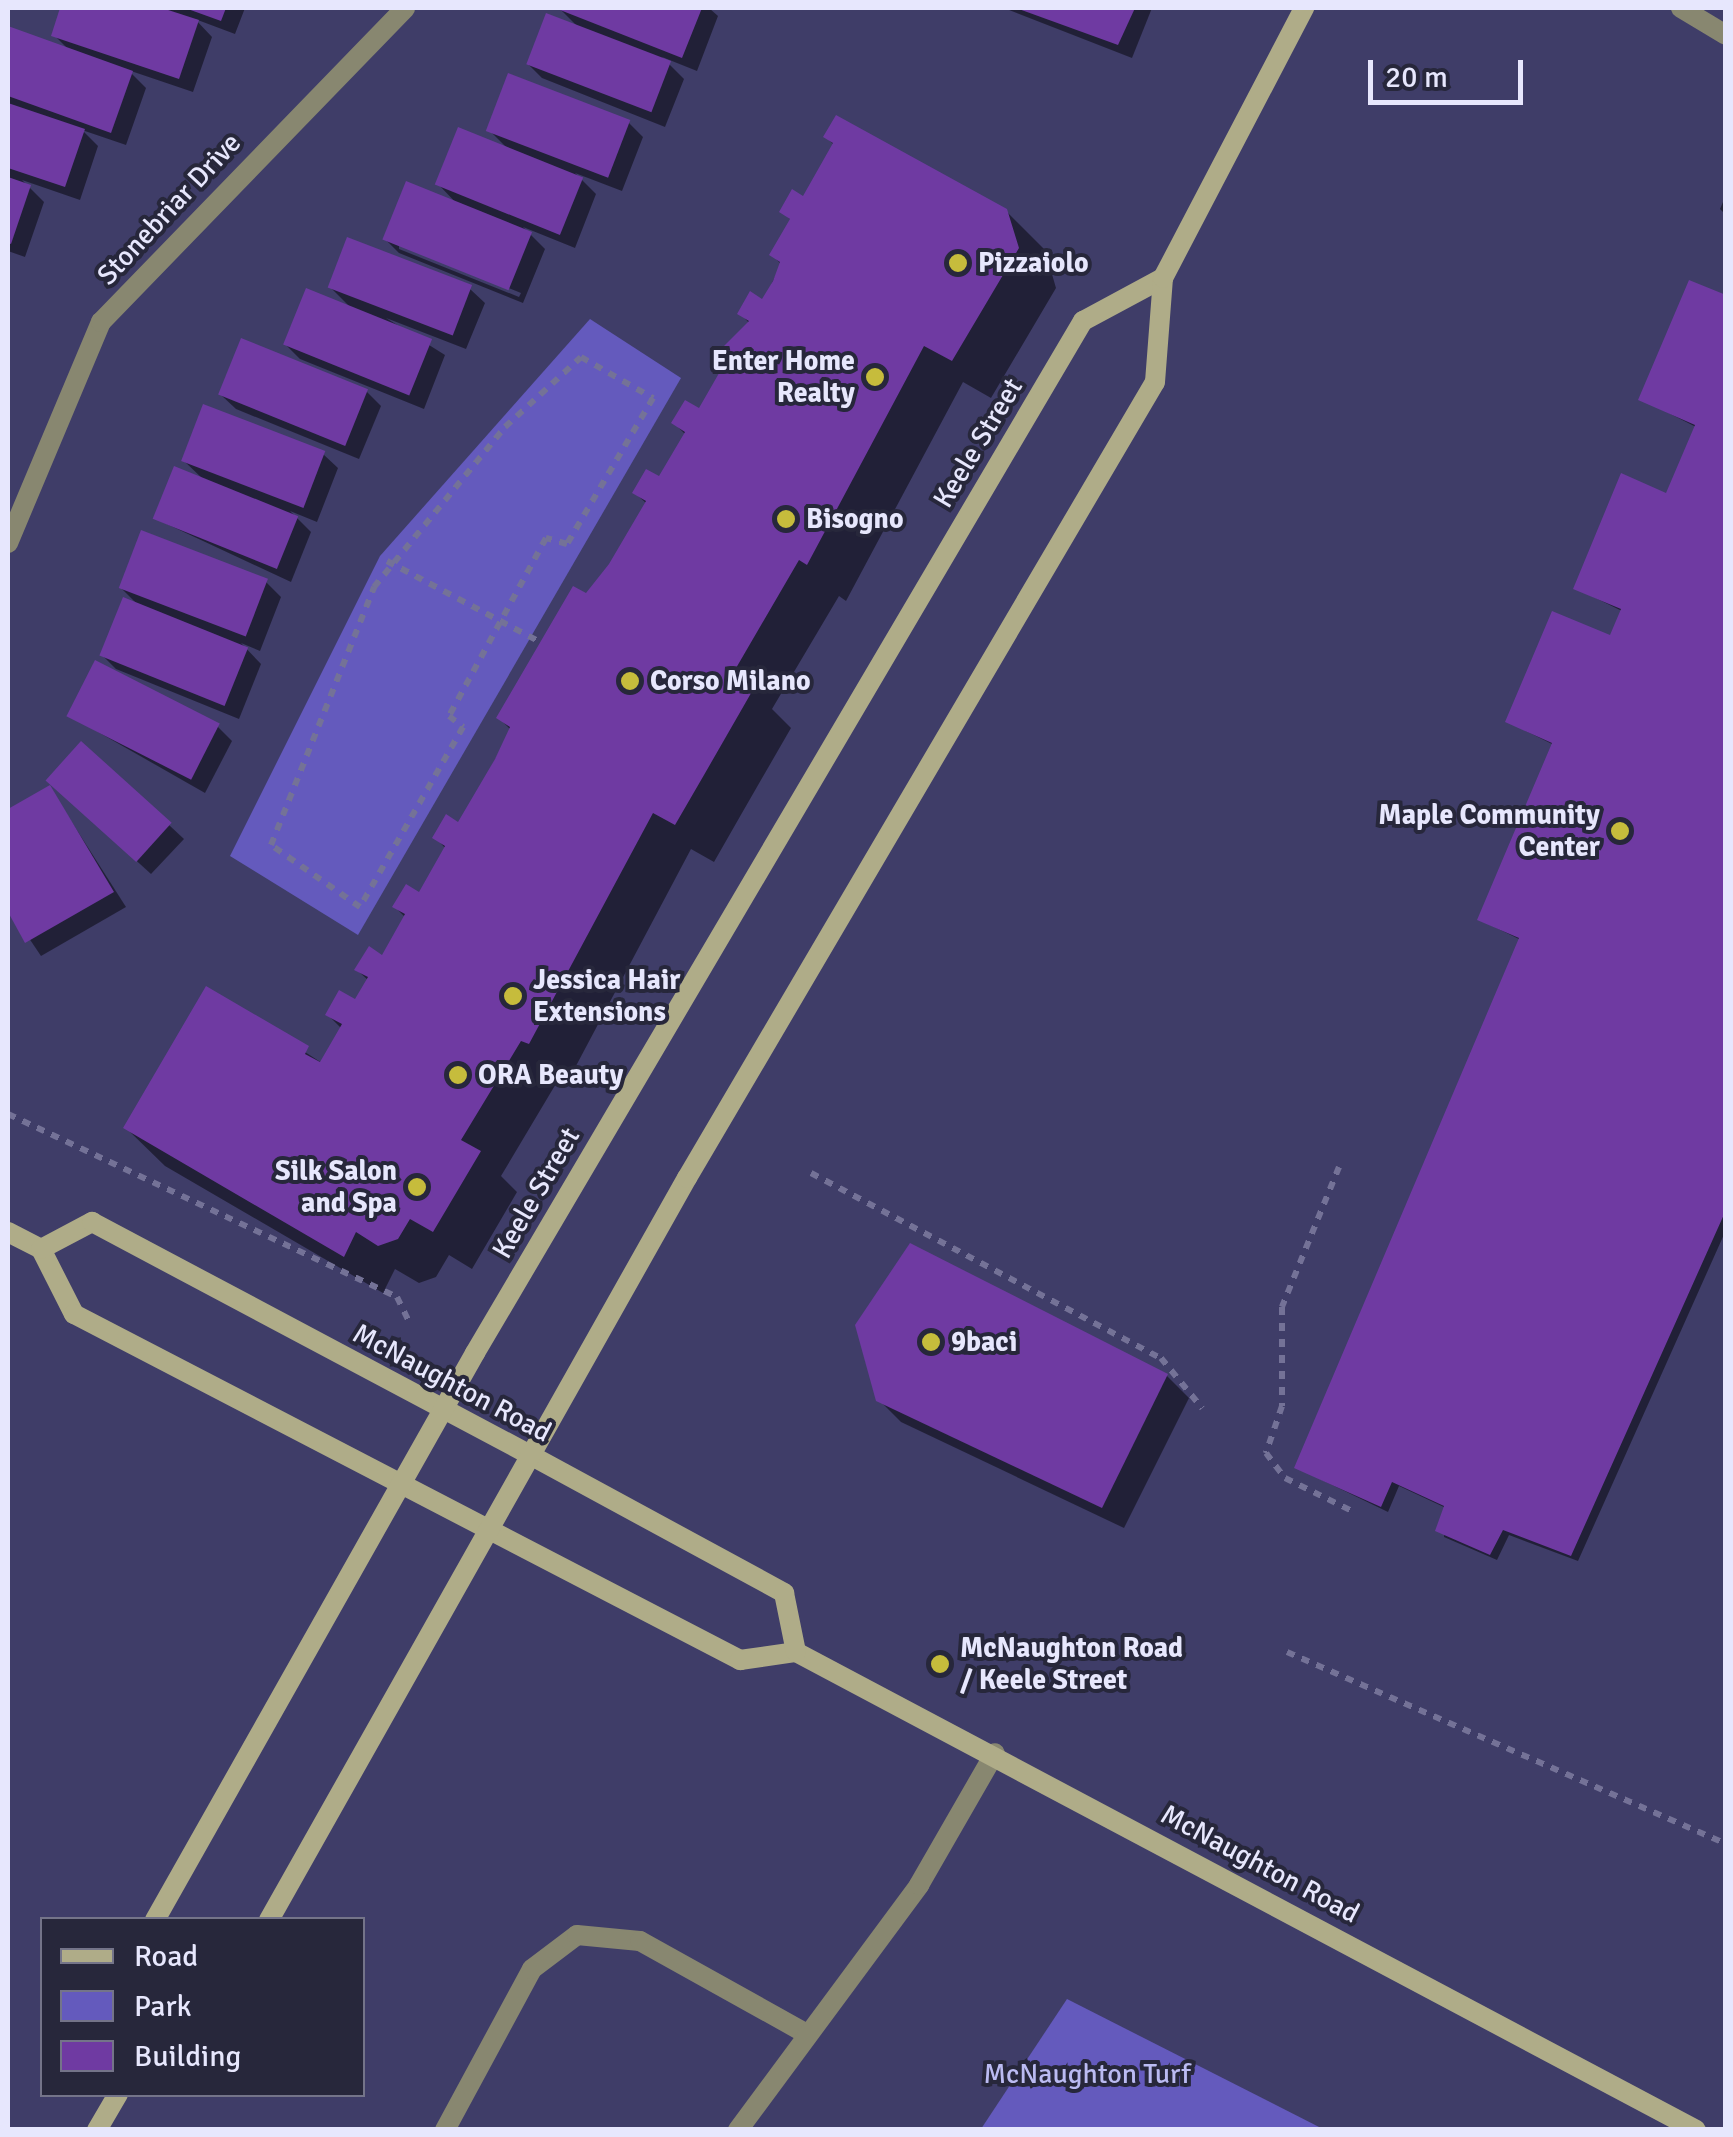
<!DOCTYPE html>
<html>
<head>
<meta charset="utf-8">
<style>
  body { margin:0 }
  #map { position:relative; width:1733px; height:2137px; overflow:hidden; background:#3f3d68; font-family:Signika,sans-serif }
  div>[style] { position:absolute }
  .green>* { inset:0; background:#645abd }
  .shadow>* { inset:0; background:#0007 }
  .building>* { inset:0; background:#6f3aa2; transform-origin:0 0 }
  .path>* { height:6px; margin-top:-3px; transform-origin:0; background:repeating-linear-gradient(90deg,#747297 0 8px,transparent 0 16px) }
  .lane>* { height:20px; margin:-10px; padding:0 10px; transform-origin:10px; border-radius:10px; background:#888770 }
  .street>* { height:20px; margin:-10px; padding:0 10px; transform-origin:10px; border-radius:10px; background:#888770 }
  .secondary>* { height:20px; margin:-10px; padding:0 10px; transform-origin:10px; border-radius:10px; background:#afac88 }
  .dots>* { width:28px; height:28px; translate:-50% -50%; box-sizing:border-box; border:5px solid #27273b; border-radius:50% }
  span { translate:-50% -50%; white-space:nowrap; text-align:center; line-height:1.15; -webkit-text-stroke:8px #27273b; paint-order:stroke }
  .street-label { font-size:28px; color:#e7e7fd }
  .poi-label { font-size:28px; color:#e7e7fd; font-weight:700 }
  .left { translate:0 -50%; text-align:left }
  .right { translate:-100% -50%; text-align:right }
  .park-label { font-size:28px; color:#bbbbf2 }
  .frame { position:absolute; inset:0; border:10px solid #e7e7fd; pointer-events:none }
  .legend { position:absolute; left:40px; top:1917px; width:325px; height:180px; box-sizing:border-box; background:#27273b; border:2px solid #747489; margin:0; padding:12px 18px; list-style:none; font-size:30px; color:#e7e7fd }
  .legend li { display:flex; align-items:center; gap:20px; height:50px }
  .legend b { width:50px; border:2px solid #747489 }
  .scale { position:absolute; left:1368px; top:60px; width:155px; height:45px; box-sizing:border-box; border:5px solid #e7e7fd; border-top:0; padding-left:12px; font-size:30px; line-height:35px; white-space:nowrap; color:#e7e7fd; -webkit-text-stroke:8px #27273b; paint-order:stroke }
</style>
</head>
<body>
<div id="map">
  <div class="green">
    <i style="clip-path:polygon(590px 319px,681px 378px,358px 935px,230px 856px,380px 556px)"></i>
    <i style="clip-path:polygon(1067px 1999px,1323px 2129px,981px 2129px)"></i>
  </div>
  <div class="shadow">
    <i style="clip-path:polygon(63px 8px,245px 8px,235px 34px,195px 19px,212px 37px,193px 92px,128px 70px,146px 88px,126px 145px,82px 130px,98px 146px,80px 200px,22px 180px,44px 202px,25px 257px,8px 251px,8px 29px,70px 51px,54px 35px)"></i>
    <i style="clip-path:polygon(559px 8px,709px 8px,718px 16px,697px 71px,662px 57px,684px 79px,665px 127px,542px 78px,528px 64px,581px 30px)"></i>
    <i style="clip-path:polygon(1004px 8px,1152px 8px,1132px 58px)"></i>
    <i style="clip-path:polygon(evenodd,628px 122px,643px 137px,622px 191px,575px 173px,596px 194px,575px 248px,523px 227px,545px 249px,523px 303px,399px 253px,385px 239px,458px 205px,438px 184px,509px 150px,489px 130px,628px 122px,399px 243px,521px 293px,519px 297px,399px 249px,399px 243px)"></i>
    <i style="clip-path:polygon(826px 137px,1006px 211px,1045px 250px,1056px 288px,991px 398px,963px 382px,846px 601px,839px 596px,772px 709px,791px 728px,742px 813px,714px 862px,691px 849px,568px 1081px,560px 1077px,501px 1176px,517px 1192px,472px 1269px,449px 1255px,436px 1277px,419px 1283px,395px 1269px,383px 1293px,165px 1166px,126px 1128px,207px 989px,322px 1063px,342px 1029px,328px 1015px,356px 1003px,369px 981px,357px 970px,383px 958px,406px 918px,395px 907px,419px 895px,446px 849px,435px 837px,459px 826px,511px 730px,499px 718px,611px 565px,647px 504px,635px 493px,660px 479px,686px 435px,674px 423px,700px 412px,724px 371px,713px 360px,750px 324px,740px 313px,763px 302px,781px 264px,772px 255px,792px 221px,782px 212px,803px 199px,834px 145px)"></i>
    <i style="clip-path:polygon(1726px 195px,1726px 215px,1720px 209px)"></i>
    <i style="clip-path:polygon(330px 287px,470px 289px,485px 303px,466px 349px,386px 318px,445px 355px,424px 409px,300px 359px,286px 345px,353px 310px)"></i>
    <i style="clip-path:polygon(1726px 298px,1726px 1230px,1578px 1561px,1509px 1535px,1497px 1560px,1444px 1537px,1446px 1508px,1399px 1486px,1388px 1512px,1297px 1468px,1521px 940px,1480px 920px,1554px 745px,1508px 722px,1611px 639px,1622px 611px,1575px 588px,1667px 496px,1696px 427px,1641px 399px)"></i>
    <i style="clip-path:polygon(366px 391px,381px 406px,359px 459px,236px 409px,221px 395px)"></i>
    <i style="clip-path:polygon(323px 454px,338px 468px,317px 522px,290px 511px,311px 532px,291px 582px,156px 519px,205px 481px,183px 460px)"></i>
    <i style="clip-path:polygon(266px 582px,281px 597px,260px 651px,241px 643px,261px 664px,239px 719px,116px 669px,102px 655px,139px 606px,121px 588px)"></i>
    <i style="clip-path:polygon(70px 716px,217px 726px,232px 741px,205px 793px)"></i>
    <i style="clip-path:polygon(50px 788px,126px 907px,41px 956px,8px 907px,8px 812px)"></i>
    <i style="clip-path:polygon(63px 794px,169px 825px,184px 839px,151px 874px)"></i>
    <i style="clip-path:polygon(911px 1246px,1167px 1376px,1189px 1398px,1124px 1528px,901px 1422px,878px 1399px)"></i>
  </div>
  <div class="building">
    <i style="clip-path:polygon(60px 8px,162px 8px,199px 20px,179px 79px,51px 36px)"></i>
    <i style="clip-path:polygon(185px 8px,226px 8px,221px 21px)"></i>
    <i style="clip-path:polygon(555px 8px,702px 8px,682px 58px)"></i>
    <i style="clip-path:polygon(1016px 8px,1135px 8px,1118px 45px)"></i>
    <i style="left:546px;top:13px;width:134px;height:55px;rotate:21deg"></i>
    <i style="clip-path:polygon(8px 26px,133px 71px,111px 133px,8px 96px)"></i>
    <i style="left:508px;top:73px;width:131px;height:62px;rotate:21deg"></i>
    <i style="clip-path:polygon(8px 103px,85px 129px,65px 187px,8px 168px)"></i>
    <i style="clip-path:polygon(836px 115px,1007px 209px,1019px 248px,952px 361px,924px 346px,807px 565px,799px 560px,732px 675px,754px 688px,704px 775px,675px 825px,653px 813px,529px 1044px,521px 1041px,461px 1140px,481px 1151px,433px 1232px,410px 1219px,398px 1239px,378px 1246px,356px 1232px,344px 1257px,123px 1128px,206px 986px,309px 1046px,305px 1054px,320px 1062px,342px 1024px,325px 1015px,339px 990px,355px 999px,368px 977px,354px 970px,369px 946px,382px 955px,405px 914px,392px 907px,406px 884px,419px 892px,445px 846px,432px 838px,446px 814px,458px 822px,495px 759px,510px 727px,496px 718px,573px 586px,586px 593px,609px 564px,646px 501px,632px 493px,646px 469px,659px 476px,685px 432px,671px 423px,685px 400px,699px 408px,722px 368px,710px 360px,749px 321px,737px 314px,750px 291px,762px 299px,773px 281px,780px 262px,769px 255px,790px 219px,779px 212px,792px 189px,803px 196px,833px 143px,823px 137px)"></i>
    <i style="left:458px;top:127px;width:135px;height:62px;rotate:22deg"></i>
    <i style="clip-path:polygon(8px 177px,31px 185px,11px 244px,8px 243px)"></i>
    <i style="left:406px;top:181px;width:136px;height:63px;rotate:22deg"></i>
    <i style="left:347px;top:237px;width:134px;height:54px;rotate:21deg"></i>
    <i style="clip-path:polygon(1689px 280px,1726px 295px,1726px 1210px,1571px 1556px,1503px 1530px,1490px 1555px,1435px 1531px,1444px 1506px,1392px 1482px,1381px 1507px,1294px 1468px,1519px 938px,1477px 920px,1552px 743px,1505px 722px,1552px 611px,1610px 635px,1621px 609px,1573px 589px,1621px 473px,1666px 493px,1695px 425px,1638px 400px)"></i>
    <i style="left:306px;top:288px;width:136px;height:61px;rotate:22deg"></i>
    <i style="left:241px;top:338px;width:137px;height:61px;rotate:22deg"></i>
    <i style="left:203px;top:404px;width:131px;height:61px;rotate:21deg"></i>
    <i style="left:174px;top:466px;width:134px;height:57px;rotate:22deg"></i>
    <i style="left:141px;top:530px;width:136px;height:62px;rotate:21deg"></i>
    <i style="left:123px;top:597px;width:135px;height:63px;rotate:22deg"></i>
    <i style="left:95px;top:660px;width:140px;height:63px;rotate:27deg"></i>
    <i style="left:81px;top:741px;width:122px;height:53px;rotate:42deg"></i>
    <i style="clip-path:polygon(50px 785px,114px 892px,25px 943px,8px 912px,8px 809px)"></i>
    <i style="clip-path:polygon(910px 1243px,1168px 1374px,1102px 1508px,876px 1401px,855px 1325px)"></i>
  </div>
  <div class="path">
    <i style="left:581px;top:357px;width:83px;rotate:29.7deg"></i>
    <i style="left:653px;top:398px;width:169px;rotate:120.5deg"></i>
    <i style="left:567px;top:544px;width:22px;rotate:-164deg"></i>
    <i style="left:546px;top:538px;width:203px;rotate:118.6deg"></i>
    <i style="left:449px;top:716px;width:18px;rotate:38deg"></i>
    <i style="left:463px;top:727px;width:207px;rotate:119.8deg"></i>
    <i style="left:360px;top:907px;width:108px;rotate:-145.1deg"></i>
    <i style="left:271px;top:845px;width:278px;rotate:-68.2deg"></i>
    <i style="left:374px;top:587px;width:207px;rotate:-50.7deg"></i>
    <i style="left:505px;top:427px;width:103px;rotate:-42.6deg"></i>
    <i style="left:387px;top:561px;width:173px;rotate:27.9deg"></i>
    <i style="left:8px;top:1114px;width:430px;rotate:25.2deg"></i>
    <i style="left:397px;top:1297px;width:25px;rotate:64deg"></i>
    <i style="left:1339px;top:1167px;width:151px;rotate:112.2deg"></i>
    <i style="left:1282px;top:1307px;width:99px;rotate:90deg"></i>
    <i style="left:1282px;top:1406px;width:50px;rotate:108.8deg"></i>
    <i style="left:1266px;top:1453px;width:31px;rotate:53deg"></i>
    <i style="left:1285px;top:1478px;width:75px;rotate:26.2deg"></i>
    <i style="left:811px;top:1173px;width:396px;rotate:27.9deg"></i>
    <i style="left:1161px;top:1358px;width:65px;rotate:50.6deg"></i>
    <i style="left:1287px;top:1652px;width:479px;rotate:23.6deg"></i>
  </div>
  <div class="lane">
    <i style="left:1681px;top:8px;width:52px;rotate:31deg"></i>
  </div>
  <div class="street">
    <i style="left:8px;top:543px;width:240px;rotate:-67.2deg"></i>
    <i style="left:101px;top:322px;width:437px;rotate:-45.9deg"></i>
    <i style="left:445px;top:2130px;width:183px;rotate:-61.6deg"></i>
    <i style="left:532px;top:1969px;width:56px;rotate:-37.1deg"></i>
    <i style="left:577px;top:1935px;width:63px;rotate:5.4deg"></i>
    <i style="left:640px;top:1941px;width:191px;rotate:29.1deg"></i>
    <i style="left:738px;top:2130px;width:305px;rotate:-53.5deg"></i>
    <i style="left:919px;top:1885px;width:152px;rotate:-60.1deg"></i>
  </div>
  <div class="secondary">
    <i style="left:8px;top:1232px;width:37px;rotate:27deg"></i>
    <i style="left:41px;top:1249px;width:73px;rotate:63.1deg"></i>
    <i style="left:74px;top:1314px;width:751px;rotate:27.45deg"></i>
    <i style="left:740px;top:1660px;width:57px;rotate:-8.1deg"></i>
    <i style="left:796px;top:1652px;width:1019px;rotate:27.97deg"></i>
    <i style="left:41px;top:1249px;width:58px;rotate:-27.9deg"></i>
    <i style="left:92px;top:1222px;width:498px;rotate:28deg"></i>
    <i style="left:532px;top:1456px;width:287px;rotate:28.5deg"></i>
    <i style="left:784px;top:1593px;width:60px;rotate:78.5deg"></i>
    <i style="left:155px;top:1920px;width:651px;rotate:-60.56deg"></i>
    <i style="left:475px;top:1353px;width:1198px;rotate:-59.5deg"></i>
    <i style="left:1083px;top:321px;width:91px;rotate:-28.3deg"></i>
    <i style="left:269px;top:1920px;width:852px;rotate:-60.61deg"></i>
    <i style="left:687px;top:1178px;width:923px;rotate:-59.55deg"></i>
    <i style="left:1155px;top:382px;width:104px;rotate:-85.6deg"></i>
    <i style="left:1163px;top:278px;width:305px;rotate:-62.4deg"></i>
    <i style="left:97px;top:2130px;width:42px;rotate:-59.7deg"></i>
  </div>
  <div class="dots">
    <i style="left:958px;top:263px;background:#c6bc3c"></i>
    <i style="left:875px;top:377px;background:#c6bc3c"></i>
    <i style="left:786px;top:519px;background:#c6bc3c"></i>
    <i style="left:630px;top:681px;background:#c6bc3c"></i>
    <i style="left:1620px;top:831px;background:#c6bc3c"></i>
    <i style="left:513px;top:996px;background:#c6bc3c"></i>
    <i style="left:458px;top:1075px;background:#c6bc3c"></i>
    <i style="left:417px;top:1187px;background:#c6bc3c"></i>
    <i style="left:931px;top:1342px;background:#c6bc3c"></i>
    <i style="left:940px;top:1664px;background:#c6bc3c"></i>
  </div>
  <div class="street-label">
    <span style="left:169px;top:209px;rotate:-47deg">Stonebriar Drive</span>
    <span style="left:978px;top:443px;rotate:-59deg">Keele Street</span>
    <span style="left:536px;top:1193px;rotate:-60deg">Keele Street</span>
    <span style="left:452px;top:1383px;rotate:28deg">McNaughton Road</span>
    <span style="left:1260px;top:1864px;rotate:28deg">McNaughton Road</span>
  </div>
  <div class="poi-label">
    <span class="left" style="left:978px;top:263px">Pizzaiolo</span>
    <span class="right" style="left:855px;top:377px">Enter Home<br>Realty</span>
    <span class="left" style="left:806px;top:519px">Bisogno</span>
    <span class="left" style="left:650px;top:681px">Corso Milano</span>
    <span class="right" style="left:1600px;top:831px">Maple Community<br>Center</span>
    <span class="left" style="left:533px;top:996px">Jessica Hair<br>Extensions</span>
    <span class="left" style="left:478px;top:1075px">ORA Beauty</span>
    <span class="right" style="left:397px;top:1187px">Silk Salon<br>and Spa</span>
    <span class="left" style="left:951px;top:1342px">9baci</span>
    <span class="left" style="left:960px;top:1664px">McNaughton Road<br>/ Keele Street</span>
  </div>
  <div class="park-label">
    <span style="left:1087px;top:2074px">McNaughton Turf</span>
  </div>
  <div class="frame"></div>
  <ul class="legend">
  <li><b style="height:12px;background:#afac88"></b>Road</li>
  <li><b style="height:28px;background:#645abd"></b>Park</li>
  <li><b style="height:28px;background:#6f3aa2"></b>Building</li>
  </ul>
  <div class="scale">20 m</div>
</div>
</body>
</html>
